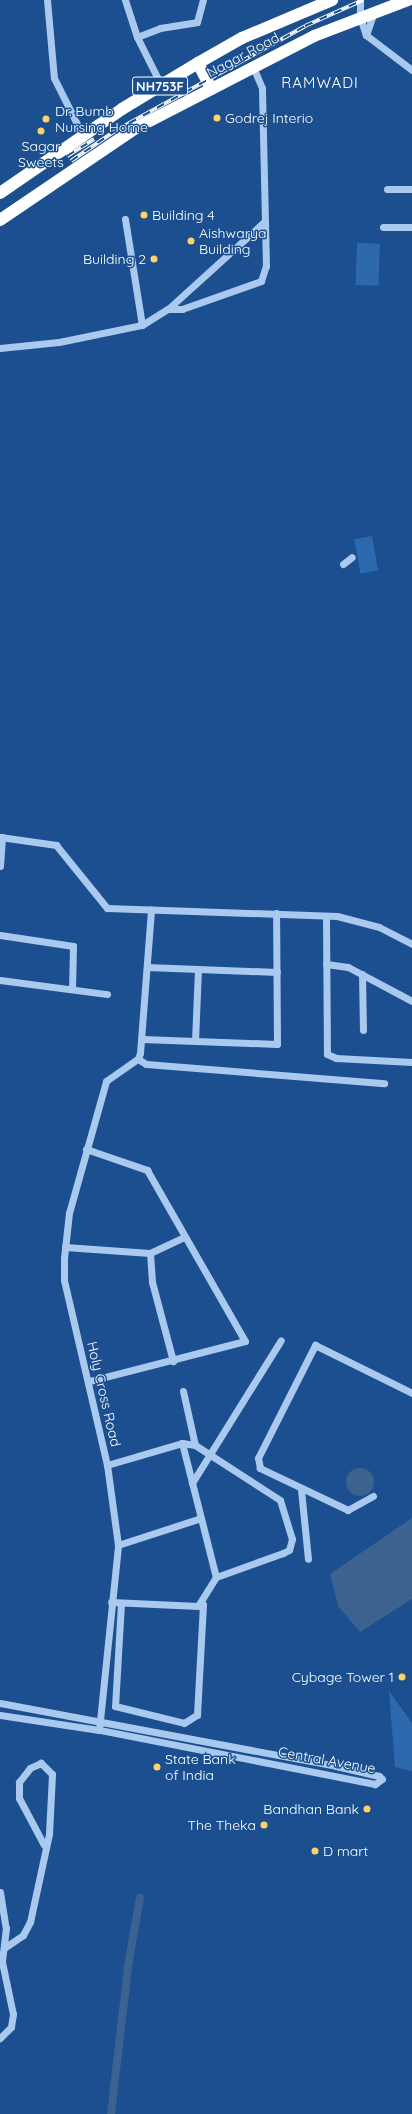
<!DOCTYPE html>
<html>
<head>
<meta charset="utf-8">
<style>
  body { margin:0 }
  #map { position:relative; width:412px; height:2114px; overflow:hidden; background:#1b4f8f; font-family:Quicksand,sans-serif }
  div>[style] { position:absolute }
  .green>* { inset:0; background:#2e69ad; transform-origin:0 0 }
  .water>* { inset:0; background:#3c6290 }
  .round { border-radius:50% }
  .canal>* { height:8px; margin:-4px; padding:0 4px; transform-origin:4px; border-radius:4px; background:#3c6290 }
  .minor>* { height:7px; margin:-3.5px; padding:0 3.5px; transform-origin:3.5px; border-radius:3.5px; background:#a9c9ee }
  .highway>* { height:12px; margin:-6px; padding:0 6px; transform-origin:6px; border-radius:6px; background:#fff }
  .rail>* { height:4px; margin-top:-2px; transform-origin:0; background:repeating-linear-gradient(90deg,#1b4f8f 0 8px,#fff 0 16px); box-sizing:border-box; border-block:1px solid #fff }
  .dots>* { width:11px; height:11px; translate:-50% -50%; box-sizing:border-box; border:2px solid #1b4f8f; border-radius:50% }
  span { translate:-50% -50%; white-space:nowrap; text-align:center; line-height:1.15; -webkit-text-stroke:3px #1b4f8f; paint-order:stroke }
  .shield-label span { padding:1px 3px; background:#1b4f8f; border:1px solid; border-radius:3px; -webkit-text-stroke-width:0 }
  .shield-label { font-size:13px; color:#fff; font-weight:700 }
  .street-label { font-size:14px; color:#fff }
  .poi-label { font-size:14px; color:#fff }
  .left { translate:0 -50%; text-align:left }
  .right { translate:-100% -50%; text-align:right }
  .neighbourhood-label { font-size:15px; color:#fff; letter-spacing:1px }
</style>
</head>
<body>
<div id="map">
  <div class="green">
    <i style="left:357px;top:243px;width:23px;height:42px;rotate:2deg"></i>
    <i style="left:372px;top:536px;width:35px;height:18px;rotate:80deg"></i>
    <i style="clip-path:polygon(389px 1691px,412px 1723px,412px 1771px,395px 1767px)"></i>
  </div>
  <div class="water">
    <i class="round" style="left:346px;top:1468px;width:28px;height:28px"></i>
    <i style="clip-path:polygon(412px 1518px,412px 1599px,360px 1632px,338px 1606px,330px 1574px)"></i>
  </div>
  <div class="canal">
    <i style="left:111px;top:2114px;width:149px;rotate:-83.4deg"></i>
    <i style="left:128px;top:1966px;width:69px;rotate:-80deg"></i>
  </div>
  <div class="minor">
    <i style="left:47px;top:0;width:78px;rotate:84.9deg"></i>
    <i style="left:54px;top:78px;width:65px;rotate:63.4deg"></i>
    <i style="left:125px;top:0;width:39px;rotate:72deg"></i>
    <i style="left:137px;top:37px;width:54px;rotate:63.4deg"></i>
    <i style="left:360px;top:0;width:17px;rotate:90deg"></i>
    <i style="left:360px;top:17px;width:19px;rotate:72deg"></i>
    <i style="left:366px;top:35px;width:58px;rotate:37.3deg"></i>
    <i style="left:366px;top:35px;width:24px;rotate:-71deg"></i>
    <i style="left:137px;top:37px;width:25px;rotate:-21deg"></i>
    <i style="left:160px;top:28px;width:37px;rotate:-9deg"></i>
    <i style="left:197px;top:22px;width:23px;rotate:-75deg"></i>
    <i style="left:387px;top:189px;width:25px"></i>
    <i style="left:125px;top:219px;width:107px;rotate:80.9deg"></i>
    <i style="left:383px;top:227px;width:29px"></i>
    <i style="left:168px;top:309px;width:130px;rotate:-42.2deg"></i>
    <i style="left:0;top:348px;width:59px;rotate:-5.8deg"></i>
    <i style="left:59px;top:342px;width:85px;rotate:-11.6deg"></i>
    <i style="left:142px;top:325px;width:31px;rotate:-32deg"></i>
    <i style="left:168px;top:309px;width:14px"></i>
    <i style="left:182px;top:309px;width:84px;rotate:-19.5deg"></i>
    <i style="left:261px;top:281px;width:16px;rotate:-72deg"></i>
    <i style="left:266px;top:266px;width:178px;rotate:-91.3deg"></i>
    <i style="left:262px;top:88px;width:23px;rotate:-113deg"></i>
    <i style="left:343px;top:564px;width:11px;rotate:-38deg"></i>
    <i style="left:0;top:837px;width:57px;rotate:8.1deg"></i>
    <i style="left:56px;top:845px;width:81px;rotate:51deg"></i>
    <i style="left:107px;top:908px;width:230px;rotate:2deg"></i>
    <i style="left:337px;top:916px;width:43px;rotate:14.7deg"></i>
    <i style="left:379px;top:927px;width:37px;rotate:27deg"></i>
    <i style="left:0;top:866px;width:29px;rotate:-86deg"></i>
    <i style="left:326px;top:916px;width:138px;rotate:89.6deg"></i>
    <i style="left:327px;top:1054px;width:10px;rotate:24deg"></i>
    <i style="left:336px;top:1058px;width:76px;rotate:3deg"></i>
    <i style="left:0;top:935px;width:74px;rotate:8.6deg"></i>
    <i style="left:73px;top:946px;width:43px;rotate:91.3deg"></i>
    <i style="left:326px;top:964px;width:22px;rotate:8deg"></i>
    <i style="left:348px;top:967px;width:72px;rotate:28deg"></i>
    <i style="left:147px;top:967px;width:130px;rotate:2.2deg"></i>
    <i style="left:362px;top:974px;width:56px;rotate:89deg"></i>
    <i style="left:0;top:980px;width:108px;rotate:7.5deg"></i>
    <i style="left:142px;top:1039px;width:135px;rotate:2.1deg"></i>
    <i style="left:277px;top:1044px;width:131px;rotate:-90.4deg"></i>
    <i style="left:195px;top:1041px;width:72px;rotate:-87.6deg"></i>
    <i style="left:138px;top:1059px;width:9px;rotate:32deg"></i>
    <i style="left:146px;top:1064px;width:239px;rotate:4.6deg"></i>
    <i style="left:86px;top:1149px;width:65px;rotate:19deg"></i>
    <i style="left:147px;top:1170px;width:197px;rotate:60.2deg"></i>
    <i style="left:245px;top:1341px;width:161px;rotate:165.6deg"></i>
    <i style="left:65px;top:1247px;width:85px;rotate:4deg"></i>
    <i style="left:150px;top:1253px;width:38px;rotate:-25deg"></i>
    <i style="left:150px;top:1253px;width:29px;rotate:86deg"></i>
    <i style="left:152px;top:1282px;width:82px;rotate:75.1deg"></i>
    <i style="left:183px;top:1391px;width:55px;rotate:77.5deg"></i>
    <i style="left:182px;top:1443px;width:138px;rotate:75.8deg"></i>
    <i style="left:107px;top:1465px;width:78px;rotate:-16.3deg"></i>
    <i style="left:182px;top:1443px;width:13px;rotate:9deg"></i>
    <i style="left:195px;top:1445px;width:101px;rotate:32.9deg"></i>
    <i style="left:280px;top:1500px;width:41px;rotate:72.9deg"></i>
    <i style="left:292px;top:1539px;width:11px;rotate:105deg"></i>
    <i style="left:289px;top:1550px;width:7px;rotate:153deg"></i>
    <i style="left:283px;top:1553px;width:71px;rotate:160.3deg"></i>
    <i style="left:216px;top:1577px;width:34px;rotate:122deg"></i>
    <i style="left:198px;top:1606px;width:87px;rotate:-177.4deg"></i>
    <i style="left:192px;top:1483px;width:168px;rotate:-58.1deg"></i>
    <i style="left:301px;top:1490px;width:69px;rotate:84.2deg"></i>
    <i style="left:373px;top:1496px;width:29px;rotate:151deg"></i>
    <i style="left:348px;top:1510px;width:98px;rotate:-154.5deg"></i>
    <i style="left:260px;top:1468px;width:10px;rotate:-101deg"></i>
    <i style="left:258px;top:1458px;width:127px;rotate:-63.2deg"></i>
    <i style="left:315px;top:1345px;width:108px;rotate:26.3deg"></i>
    <i style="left:118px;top:1545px;width:87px;rotate:-18deg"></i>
    <i style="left:121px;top:1603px;width:103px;rotate:93.3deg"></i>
    <i style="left:115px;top:1706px;width:71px;rotate:13.8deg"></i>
    <i style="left:184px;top:1723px;width:15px;rotate:-32deg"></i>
    <i style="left:197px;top:1715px;width:111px;rotate:-86.9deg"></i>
    <i style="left:0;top:1703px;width:342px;rotate:10.6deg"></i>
    <i style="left:336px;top:1766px;width:44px;rotate:13.1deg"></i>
    <i style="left:379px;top:1776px;width:4px;rotate:45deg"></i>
    <i style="left:382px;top:1779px;width:9px;rotate:144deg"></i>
    <i style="left:375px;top:1784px;width:281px;rotate:-168.9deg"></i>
    <i style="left:99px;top:1730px;width:100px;rotate:-171.4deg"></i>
    <i style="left:99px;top:1730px;width:186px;rotate:-84.1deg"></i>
    <i style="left:118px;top:1545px;width:81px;rotate:-97.8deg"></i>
    <i style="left:107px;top:1465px;width:190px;rotate:-103.1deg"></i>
    <i style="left:64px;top:1280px;width:22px;rotate:-90deg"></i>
    <i style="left:64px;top:1258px;width:45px;rotate:-83.7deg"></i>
    <i style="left:69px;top:1213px;width:137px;rotate:-74.3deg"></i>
    <i style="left:106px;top:1081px;width:39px;rotate:-35deg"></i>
    <i style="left:138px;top:1059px;width:6px;rotate:-72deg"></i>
    <i style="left:140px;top:1053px;width:144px;rotate:-85.6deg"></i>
    <i style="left:0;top:1892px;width:36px;rotate:81deg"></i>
    <i style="left:6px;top:1928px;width:34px;rotate:97deg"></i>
    <i style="left:2px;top:1962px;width:53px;rotate:78.1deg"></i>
    <i style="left:13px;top:2014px;width:13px;rotate:99deg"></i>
    <i style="left:11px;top:2027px;width:16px;rotate:135deg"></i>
    <i style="left:4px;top:1948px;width:23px;rotate:-34deg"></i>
    <i style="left:23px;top:1935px;width:15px;rotate:-62deg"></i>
    <i style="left:30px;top:1922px;width:90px;rotate:-77.8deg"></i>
    <i style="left:49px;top:1834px;width:60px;rotate:-87.1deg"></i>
    <i style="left:52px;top:1774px;width:16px;rotate:-135deg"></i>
    <i style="left:41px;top:1763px;width:12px;rotate:156deg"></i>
    <i style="left:30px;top:1768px;width:18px;rotate:128deg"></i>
    <i style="left:19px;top:1782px;width:16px;rotate:90deg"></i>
    <i style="left:19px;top:1798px;width:53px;rotate:62deg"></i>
  </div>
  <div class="highway">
    <i style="left:198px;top:63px;width:29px;rotate:63deg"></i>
    <i style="left:0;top:193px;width:148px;rotate:-34.5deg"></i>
    <i style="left:122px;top:109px;width:89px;rotate:-31.2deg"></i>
    <i style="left:198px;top:63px;width:51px;rotate:-29.6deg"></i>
    <i style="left:242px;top:38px;width:98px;rotate:-22.9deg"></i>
    <i style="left:0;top:220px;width:164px;rotate:-34.1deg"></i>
    <i style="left:136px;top:128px;width:200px;rotate:-27.3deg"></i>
    <i style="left:314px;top:36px;width:101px;rotate:-21deg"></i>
  </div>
  <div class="rail">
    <i style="left:67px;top:156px;width:32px;rotate:-32deg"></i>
    <i style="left:71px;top:161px;width:53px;rotate:-34.3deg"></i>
    <i style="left:115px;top:131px;width:217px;rotate:-28.9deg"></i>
    <i style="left:305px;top:26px;width:64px;rotate:-24.1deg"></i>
  </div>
  <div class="dots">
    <i style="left:217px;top:118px;background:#ffd166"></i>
    <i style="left:46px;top:119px;background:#ffd166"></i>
    <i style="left:41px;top:131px;background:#ffd166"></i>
    <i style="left:144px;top:215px;background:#ffd166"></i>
    <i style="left:191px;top:241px;background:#ffd166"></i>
    <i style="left:154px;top:259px;background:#ffd166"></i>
    <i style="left:402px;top:1677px;background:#ffd166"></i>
    <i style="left:157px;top:1767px;background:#ffd166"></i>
    <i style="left:367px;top:1809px;background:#ffd166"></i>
    <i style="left:264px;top:1825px;background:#ffd166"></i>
    <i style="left:315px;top:1851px;background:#ffd166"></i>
  </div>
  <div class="shield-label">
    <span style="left:160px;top:86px">NH753F</span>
  </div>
  <div class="street-label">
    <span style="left:243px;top:55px;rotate:-28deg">Nagar Road</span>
    <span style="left:104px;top:1394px;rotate:77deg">Holy Cross Road</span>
    <span style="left:327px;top:1760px;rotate:10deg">Central Avenue</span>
  </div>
  <div class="poi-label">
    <span class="left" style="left:55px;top:119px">Dr. Bumb<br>Nursing Home</span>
    <span class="left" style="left:225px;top:118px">Godrej Interio</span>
    <span style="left:41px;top:154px">Sagar<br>Sweets</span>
    <span class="left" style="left:152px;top:215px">Building 4</span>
    <span class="left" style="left:199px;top:241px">Aishwarya<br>Building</span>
    <span class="right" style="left:146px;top:259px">Building 2</span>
    <span class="right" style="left:394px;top:1677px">Cybage Tower 1</span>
    <span class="left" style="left:165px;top:1767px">State Bank<br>of India</span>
    <span class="right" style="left:359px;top:1809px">Bandhan Bank</span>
    <span class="right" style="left:256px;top:1825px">The Theka</span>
    <span class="left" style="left:323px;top:1851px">D mart</span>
  </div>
  <div class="neighbourhood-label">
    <span style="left:320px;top:83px">RAMWADI</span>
  </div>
</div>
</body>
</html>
